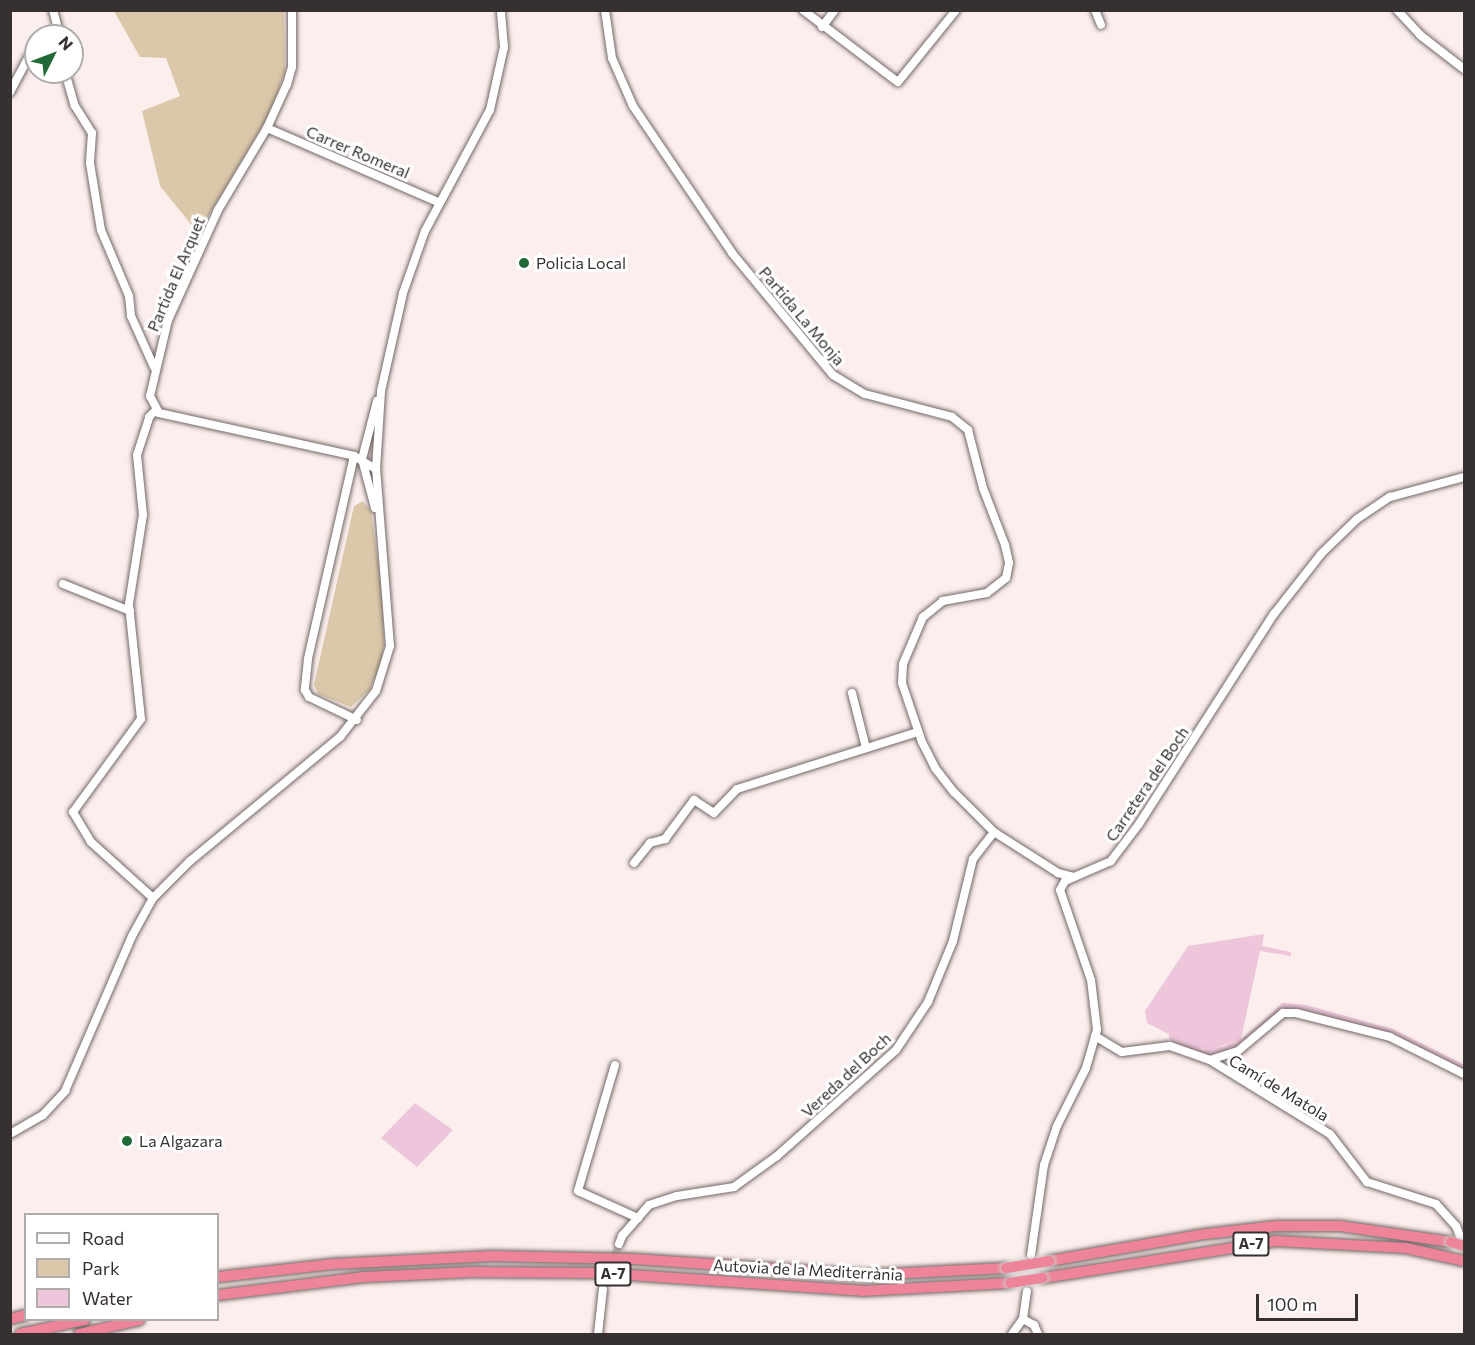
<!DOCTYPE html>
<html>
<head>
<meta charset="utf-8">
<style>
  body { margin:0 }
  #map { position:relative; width:1475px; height:1345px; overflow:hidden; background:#fbeeec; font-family:Commissioner,sans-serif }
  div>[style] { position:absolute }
  .green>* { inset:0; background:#dbc8aa }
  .water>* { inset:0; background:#edc6db }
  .canal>* { height:8px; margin:-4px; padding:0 4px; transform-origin:4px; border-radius:4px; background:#edc6db }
  .minor-tunnel>* { height:8px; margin-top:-4px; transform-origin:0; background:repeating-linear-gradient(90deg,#d4c8c6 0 8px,transparent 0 12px) }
  .roads { filter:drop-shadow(0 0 2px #736866) drop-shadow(0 0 2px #736866) }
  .minor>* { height:8px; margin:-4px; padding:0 4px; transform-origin:4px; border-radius:4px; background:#fff }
  .highway>* { height:10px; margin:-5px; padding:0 5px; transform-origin:5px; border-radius:5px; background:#ee8499 }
  .bridges { filter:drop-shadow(0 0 2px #cfcecd) drop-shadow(0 0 2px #cfcecd) }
  .highway-bridge>* { height:10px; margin:-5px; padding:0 5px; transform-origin:5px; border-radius:5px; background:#ee8499 }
  .dots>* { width:16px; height:16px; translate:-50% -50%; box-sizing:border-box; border:3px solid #fff; border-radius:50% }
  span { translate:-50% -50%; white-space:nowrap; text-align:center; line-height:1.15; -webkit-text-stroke:6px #fff; paint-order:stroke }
  .shield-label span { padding:2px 4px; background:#fff; border:2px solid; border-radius:4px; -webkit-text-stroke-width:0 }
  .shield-label { font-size:15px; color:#363130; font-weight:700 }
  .street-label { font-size:16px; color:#363130 }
  .poi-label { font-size:16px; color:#363130 }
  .left { translate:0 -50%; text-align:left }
  .frame { position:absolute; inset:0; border:12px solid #363130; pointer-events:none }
  .legend { position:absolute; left:24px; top:1213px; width:195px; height:108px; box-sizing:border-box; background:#fff; border:2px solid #afadac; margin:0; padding:8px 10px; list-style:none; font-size:18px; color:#363130 }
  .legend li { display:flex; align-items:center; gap:12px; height:30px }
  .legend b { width:30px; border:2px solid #afadac }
  .north { position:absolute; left:24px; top:24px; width:60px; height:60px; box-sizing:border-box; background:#fff; border:2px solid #afadac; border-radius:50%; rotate:48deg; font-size:16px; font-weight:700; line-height:24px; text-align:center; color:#363130 }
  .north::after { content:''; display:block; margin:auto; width:21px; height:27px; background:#216936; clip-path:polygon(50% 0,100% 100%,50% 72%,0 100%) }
  .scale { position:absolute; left:1256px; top:1294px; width:102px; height:27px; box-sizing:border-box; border:3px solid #363130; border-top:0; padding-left:8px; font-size:18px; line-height:21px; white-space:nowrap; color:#363130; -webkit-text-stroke:4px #fff; paint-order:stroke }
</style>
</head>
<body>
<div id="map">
  <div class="green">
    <i style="clip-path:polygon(114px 11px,284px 11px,285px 72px,269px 115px,198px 233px,160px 186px,142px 111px,180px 96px,166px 58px,140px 57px)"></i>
    <i style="clip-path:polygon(363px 501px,371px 511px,382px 590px,384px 643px,381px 664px,369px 690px,351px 707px,318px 694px,314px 685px,354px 506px)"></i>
  </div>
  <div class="water">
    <i style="clip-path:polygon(1264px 934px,1262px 946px,1291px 952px,1291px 956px,1260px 951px,1241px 1039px,1209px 1050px,1190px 1045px,1147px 1023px,1145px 1011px,1188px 946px)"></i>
    <i style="clip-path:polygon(415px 1103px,453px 1130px,417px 1167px,381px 1138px)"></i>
  </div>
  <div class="canal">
    <i style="left:1173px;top:1037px;width:34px;rotate:30deg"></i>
    <i style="left:1203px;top:1054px;width:22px;rotate:-10deg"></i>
    <i style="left:1225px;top:1050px;width:21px;rotate:-23deg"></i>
    <i style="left:1244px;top:1042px;width:53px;rotate:-41.2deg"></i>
    <i style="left:1284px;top:1007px;width:22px;rotate:5deg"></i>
    <i style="left:1306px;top:1009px;width:89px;rotate:15.6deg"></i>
    <i style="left:1392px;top:1033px;width:80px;rotate:26.6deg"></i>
  </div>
  <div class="minor-tunnel">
    <i style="left:603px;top:1289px;width:48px;rotate:-70.4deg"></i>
  </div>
  <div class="roads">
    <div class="minor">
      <i style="left:53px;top:10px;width:27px;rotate:75deg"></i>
      <i style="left:292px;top:10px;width:57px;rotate:90deg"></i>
      <i style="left:292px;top:67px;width:18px;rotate:106deg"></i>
      <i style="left:287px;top:84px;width:48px;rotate:114.4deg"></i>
      <i style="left:267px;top:128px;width:96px;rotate:120.9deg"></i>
      <i style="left:218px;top:210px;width:121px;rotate:114.4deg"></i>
      <i style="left:168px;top:320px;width:78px;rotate:103.3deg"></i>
      <i style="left:150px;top:396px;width:19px;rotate:62deg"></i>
      <i style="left:159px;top:413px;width:200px;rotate:12.4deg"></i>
      <i style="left:354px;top:456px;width:26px;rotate:31deg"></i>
      <i style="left:605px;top:10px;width:49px;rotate:81.7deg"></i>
      <i style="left:612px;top:58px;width:52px;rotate:66.4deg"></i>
      <i style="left:633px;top:106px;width:177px;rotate:56deg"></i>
      <i style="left:732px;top:253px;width:158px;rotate:50.4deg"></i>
      <i style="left:833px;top:375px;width:37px;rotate:31deg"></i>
      <i style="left:865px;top:394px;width:90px;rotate:14.8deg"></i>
      <i style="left:952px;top:417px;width:21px;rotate:39deg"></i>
      <i style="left:968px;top:430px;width:60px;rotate:75.5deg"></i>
      <i style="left:983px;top:488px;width:61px;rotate:68.9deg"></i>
      <i style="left:1005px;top:545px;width:18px;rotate:77deg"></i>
      <i style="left:1009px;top:563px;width:15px;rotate:101deg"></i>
      <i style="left:1006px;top:578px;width:24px;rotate:142deg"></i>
      <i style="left:987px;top:593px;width:45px;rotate:169.7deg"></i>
      <i style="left:943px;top:601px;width:26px;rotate:141deg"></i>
      <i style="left:923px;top:617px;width:51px;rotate:113.1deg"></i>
      <i style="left:903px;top:664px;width:19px;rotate:93deg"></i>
      <i style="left:902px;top:683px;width:62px;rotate:71.3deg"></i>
      <i style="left:922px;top:742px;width:29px;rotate:63deg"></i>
      <i style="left:935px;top:768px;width:31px;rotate:52deg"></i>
      <i style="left:954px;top:792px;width:57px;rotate:45deg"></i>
      <i style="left:994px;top:832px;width:76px;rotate:32.6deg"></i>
      <i style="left:1058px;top:873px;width:16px;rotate:14deg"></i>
      <i style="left:803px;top:10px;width:119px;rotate:37.2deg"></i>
      <i style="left:898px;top:82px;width:92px;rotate:-51.1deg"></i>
      <i style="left:1095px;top:10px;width:16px;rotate:68deg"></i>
      <i style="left:1397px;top:10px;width:34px;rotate:47deg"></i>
      <i style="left:1420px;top:35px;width:56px;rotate:37.7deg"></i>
      <i style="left:822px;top:27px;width:21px;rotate:-53deg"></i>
      <i style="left:65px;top:72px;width:35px;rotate:74deg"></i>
      <i style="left:75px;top:106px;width:32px;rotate:58deg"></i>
      <i style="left:92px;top:133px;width:30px;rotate:94deg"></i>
      <i style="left:90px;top:163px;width:68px;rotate:80.7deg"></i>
      <i style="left:101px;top:230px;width:72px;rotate:67deg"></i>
      <i style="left:129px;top:296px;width:20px;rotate:84deg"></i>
      <i style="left:131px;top:316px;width:56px;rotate:65.7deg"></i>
      <i style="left:10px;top:92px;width:40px;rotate:-62deg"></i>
      <i style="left:29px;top:57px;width:8px;rotate:-30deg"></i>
      <i style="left:267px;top:128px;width:186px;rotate:23.4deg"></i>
      <i style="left:354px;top:456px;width:208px;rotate:102.8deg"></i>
      <i style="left:308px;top:659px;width:31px;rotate:96deg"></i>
      <i style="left:305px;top:690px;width:8px;rotate:60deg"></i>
      <i style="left:309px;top:697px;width:53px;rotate:25.6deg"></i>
      <i style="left:375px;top:508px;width:51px;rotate:-104.9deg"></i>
      <i style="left:362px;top:459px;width:60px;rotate:-75.5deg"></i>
      <i style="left:63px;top:584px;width:72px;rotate:21.9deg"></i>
      <i style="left:852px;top:693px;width:57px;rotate:75.7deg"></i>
      <i style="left:634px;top:863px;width:26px;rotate:-51deg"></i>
      <i style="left:650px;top:843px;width:16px;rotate:-15deg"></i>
      <i style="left:665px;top:839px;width:49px;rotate:-53.4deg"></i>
      <i style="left:694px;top:800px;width:24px;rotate:33deg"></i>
      <i style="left:714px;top:813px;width:33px;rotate:-46deg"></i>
      <i style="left:737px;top:789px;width:190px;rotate:-17.5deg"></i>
      <i style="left:153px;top:898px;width:84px;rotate:-137.9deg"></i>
      <i style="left:91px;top:842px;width:35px;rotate:-121deg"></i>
      <i style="left:73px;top:812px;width:115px;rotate:-53.8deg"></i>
      <i style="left:141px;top:719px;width:116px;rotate:-96deg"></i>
      <i style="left:129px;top:604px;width:90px;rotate:-81.1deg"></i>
      <i style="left:143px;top:515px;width:60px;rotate:-95.7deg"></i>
      <i style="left:137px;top:455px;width:40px;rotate:-72deg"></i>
      <i style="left:149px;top:417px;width:10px;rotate:-45deg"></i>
      <i style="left:1095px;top:1036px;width:31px;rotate:31deg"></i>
      <i style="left:1122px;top:1052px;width:48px;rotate:-7.1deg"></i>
      <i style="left:1170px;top:1046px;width:42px;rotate:19.3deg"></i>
      <i style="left:1210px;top:1060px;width:29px;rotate:-18deg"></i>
      <i style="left:1238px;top:1051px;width:59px;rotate:-40.2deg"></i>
      <i style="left:1283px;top:1013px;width:13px"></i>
      <i style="left:1296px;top:1013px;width:97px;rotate:14.3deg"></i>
      <i style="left:1390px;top:1037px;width:83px;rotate:26.6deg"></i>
      <i style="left:1210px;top:1060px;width:141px;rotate:31.7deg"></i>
      <i style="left:1330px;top:1134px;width:61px;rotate:52.4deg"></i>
      <i style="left:1367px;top:1182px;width:72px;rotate:17.7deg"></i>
      <i style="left:1436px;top:1204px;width:30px;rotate:48deg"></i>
      <i style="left:1456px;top:1226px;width:22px;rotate:69deg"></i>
      <i style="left:615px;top:1065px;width:131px;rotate:106.4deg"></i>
      <i style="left:578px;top:1191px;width:66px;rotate:24.2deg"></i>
      <i style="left:10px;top:1134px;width:38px;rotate:-30deg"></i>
      <i style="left:43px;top:1115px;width:33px;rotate:-47deg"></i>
      <i style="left:65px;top:1091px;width:169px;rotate:-66.6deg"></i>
      <i style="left:132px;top:936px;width:43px;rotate:-61.1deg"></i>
      <i style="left:153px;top:898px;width:52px;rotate:-45deg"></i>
      <i style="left:190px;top:861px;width:195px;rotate:-39.6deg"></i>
      <i style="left:340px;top:737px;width:58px;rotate:-52deg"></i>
      <i style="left:376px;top:691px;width:47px;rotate:-72.7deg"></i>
      <i style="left:390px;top:646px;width:178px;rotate:-94.5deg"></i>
      <i style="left:376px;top:469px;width:78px;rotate:-86.3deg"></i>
      <i style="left:381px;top:391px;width:100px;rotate:-77.3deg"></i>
      <i style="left:403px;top:293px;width:66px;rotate:-70.5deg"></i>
      <i style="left:425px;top:231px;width:137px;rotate:-61.8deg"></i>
      <i style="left:490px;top:110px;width:65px;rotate:-77.5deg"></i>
      <i style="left:504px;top:47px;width:37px;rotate:-95deg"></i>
      <i style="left:619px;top:1244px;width:9px;rotate:-69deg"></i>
      <i style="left:622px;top:1236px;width:41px;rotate:-48.9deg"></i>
      <i style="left:649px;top:1205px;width:29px;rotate:-18deg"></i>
      <i style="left:677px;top:1196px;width:58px;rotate:-9deg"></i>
      <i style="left:734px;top:1187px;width:53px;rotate:-35.8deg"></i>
      <i style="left:777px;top:1156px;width:159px;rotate:-41.7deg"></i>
      <i style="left:896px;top:1050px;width:58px;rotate:-56.3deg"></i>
      <i style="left:928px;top:1002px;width:66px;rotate:-67.7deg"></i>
      <i style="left:953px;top:941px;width:84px;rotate:-76.3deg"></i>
      <i style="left:973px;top:859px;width:34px;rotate:-52deg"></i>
      <i style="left:1031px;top:1255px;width:91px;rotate:-81.8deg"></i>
      <i style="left:1044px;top:1165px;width:41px;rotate:-71.6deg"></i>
      <i style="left:1057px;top:1126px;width:65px;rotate:-63.4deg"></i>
      <i style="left:1086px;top:1068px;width:40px;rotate:-74deg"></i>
      <i style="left:1097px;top:1030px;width:50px;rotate:-96.8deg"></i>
      <i style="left:1091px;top:980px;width:95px;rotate:-109deg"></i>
      <i style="left:1060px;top:890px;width:10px;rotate:-61deg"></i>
      <i style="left:1065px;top:881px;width:50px;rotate:-23.5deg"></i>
      <i style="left:1111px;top:861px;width:46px;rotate:-52.9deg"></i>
      <i style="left:1139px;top:824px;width:250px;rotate:-57.3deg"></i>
      <i style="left:1274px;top:614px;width:76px;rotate:-51.9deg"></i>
      <i style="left:1321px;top:554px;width:50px;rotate:-44.2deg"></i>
      <i style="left:1357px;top:519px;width:40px;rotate:-34deg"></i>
      <i style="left:1390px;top:497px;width:77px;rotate:-15.1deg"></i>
      <i style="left:1023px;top:1319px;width:13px;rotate:29deg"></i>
      <i style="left:1034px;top:1325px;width:10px;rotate:66deg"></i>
      <i style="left:598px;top:1334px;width:45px;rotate:-83.7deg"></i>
      <i style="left:1012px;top:1334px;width:19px;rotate:-54deg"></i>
      <i style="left:1023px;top:1319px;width:28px;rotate:-82deg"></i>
    </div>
    <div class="highway">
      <i style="left:1049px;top:1261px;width:159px;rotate:-9.8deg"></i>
      <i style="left:1206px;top:1234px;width:71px;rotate:-6.4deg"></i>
      <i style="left:1277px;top:1226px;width:63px"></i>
      <i style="left:1340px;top:1226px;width:112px;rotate:8.2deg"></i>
      <i style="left:218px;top:1277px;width:116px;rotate:-6.4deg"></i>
      <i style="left:333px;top:1264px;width:159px;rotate:-2.9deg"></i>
      <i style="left:492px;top:1256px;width:142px;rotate:1.2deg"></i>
      <i style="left:634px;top:1259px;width:234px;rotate:3.9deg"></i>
      <i style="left:867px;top:1275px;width:139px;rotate:-2.9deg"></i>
      <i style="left:1043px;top:1278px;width:236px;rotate:-9deg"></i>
      <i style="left:1276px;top:1241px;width:130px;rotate:3.1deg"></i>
      <i style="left:1406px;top:1248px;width:59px;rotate:12.6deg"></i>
      <i style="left:218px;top:1295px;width:147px;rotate:-7deg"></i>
      <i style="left:364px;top:1277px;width:108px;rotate:-2.7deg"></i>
      <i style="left:472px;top:1272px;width:129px;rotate:0.4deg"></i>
      <i style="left:601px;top:1273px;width:262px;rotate:3.9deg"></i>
      <i style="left:862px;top:1291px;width:148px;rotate:-3.1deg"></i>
      <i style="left:10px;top:1319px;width:16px;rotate:-14deg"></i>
      <i style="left:20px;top:1334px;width:66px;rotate:-12.3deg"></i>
      <i style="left:79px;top:1334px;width:62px;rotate:-13.1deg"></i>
    </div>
  </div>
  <div class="bridges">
    <div class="highway-bridge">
      <i style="left:1451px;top:1242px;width:14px;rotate:17deg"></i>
      <i style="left:1006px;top:1268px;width:44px;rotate:-9.2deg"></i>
      <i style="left:1010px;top:1283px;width:33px;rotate:-9deg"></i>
    </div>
  </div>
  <div class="dots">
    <i style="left:524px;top:263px;background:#216936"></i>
    <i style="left:127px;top:1141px;background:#216936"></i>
  </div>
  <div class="shield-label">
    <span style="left:1251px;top:1244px">A-7</span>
    <span style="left:613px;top:1274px">A-7</span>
  </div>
  <div class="street-label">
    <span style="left:358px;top:152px;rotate:23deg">Carrer Romeral</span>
    <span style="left:176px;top:274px;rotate:-67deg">Partida El Arquet</span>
    <span style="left:802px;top:316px;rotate:50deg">Partida La Monja</span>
    <span style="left:1147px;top:784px;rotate:-56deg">Carretera del Boch</span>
    <span style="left:846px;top:1075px;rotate:-43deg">Vereda del Boch</span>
    <span style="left:1279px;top:1088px;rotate:31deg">Camí de Matola</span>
    <span style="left:808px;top:1270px;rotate:3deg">Autovia de la Mediterrània</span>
  </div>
  <div class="poi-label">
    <span class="left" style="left:536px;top:263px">Policia Local</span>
    <span class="left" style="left:139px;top:1141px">La Algazara</span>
  </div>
  <div class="frame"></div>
  <ul class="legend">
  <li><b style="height:8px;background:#fff"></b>Road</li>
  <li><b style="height:16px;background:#dbc8aa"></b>Park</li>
  <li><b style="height:16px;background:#edc6db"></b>Water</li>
  </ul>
  <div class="north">N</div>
  <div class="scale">100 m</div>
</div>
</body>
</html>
